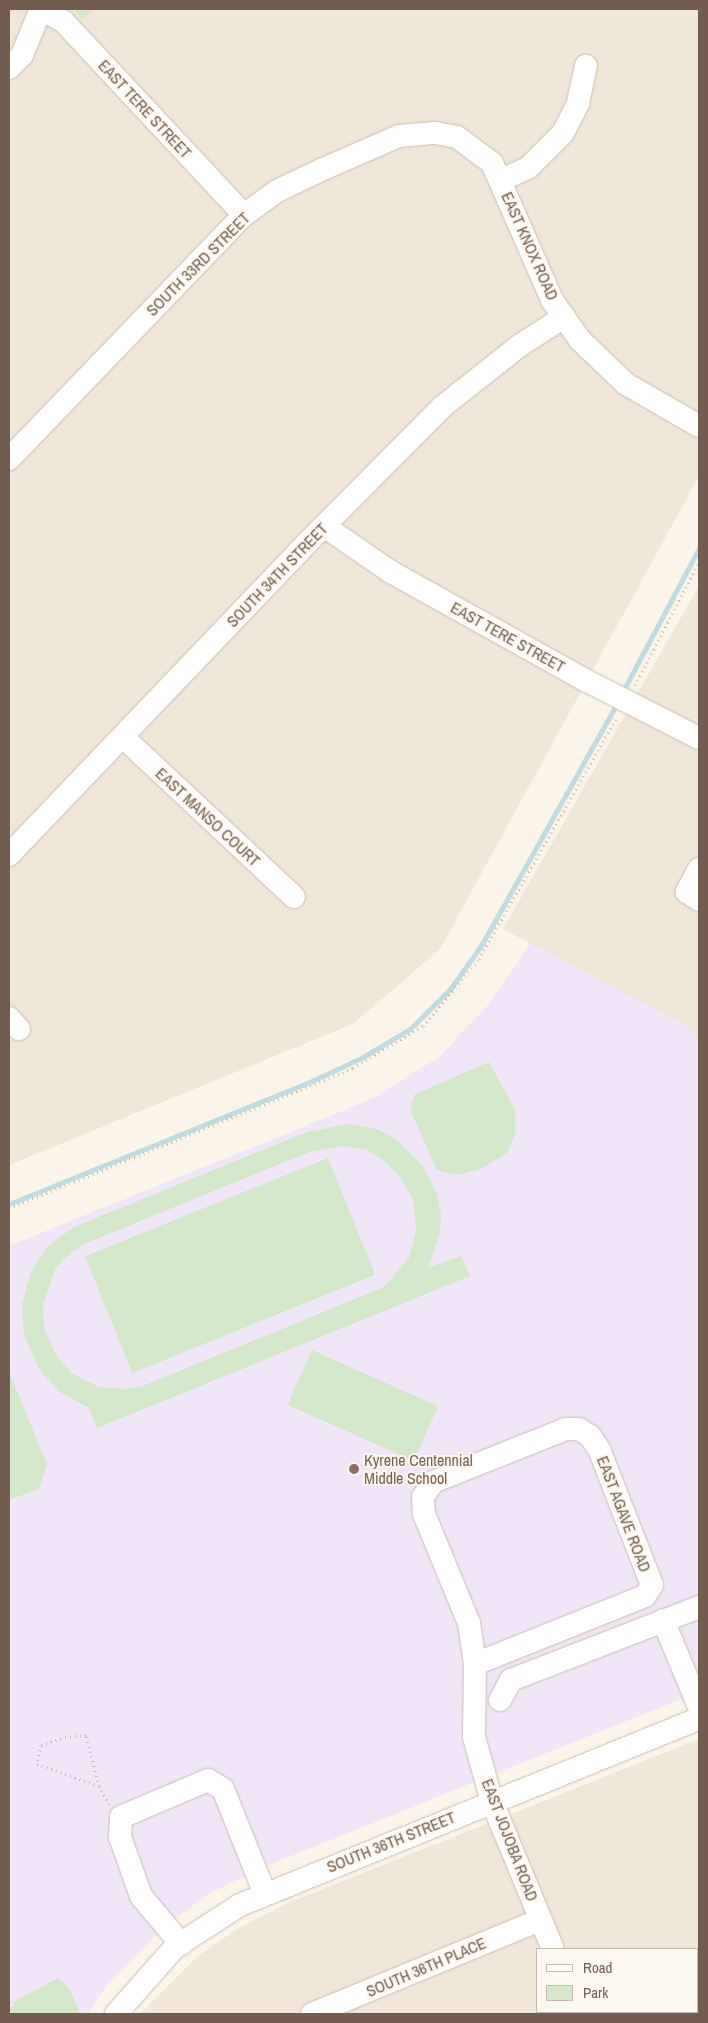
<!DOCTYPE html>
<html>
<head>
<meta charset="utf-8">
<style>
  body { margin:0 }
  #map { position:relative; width:708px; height:2023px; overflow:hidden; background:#faf4e9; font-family:"Archivo Narrow",sans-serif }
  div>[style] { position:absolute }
  .residential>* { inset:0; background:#f1e7d8 }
  .education>* { inset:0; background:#f1e6f7 }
  .green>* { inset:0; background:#d3e7c9; transform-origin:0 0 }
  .stream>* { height:5px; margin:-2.5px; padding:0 2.5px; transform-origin:2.5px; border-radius:2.5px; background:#bfdbe2 }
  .path>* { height:3px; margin-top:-1.5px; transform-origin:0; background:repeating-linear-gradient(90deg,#d2b9a7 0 1px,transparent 0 5px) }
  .roads { filter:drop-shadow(0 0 1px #cbbdb0) drop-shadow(0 0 1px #cbbdb0) }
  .minor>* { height:22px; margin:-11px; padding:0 11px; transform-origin:11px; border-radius:11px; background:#fff }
  .dots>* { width:14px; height:14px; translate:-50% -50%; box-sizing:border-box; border:2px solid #fdf8ef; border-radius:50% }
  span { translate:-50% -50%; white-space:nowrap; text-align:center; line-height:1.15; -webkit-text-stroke:4px #fdf8ef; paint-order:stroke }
  .street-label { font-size:16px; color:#725d4f }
  .education-label { font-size:16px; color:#785e54 }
  .left { translate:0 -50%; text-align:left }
  .frame { position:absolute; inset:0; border:10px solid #725d4f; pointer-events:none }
  .legend { position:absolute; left:536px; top:1948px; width:162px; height:65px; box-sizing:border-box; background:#fdf8ef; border:1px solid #c5baaf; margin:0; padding:6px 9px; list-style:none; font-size:15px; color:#725d4f }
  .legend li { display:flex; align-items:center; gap:10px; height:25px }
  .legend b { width:25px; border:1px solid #c5baaf }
</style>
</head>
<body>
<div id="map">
  <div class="residential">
    <i style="clip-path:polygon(9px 9px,73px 9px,82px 19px,94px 9px,699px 9px,699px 476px,440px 949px,353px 1024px,9px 1165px)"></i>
    <i style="clip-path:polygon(699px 586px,699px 1048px,692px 1029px,503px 929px)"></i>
    <i style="clip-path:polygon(evenodd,699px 1739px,699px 2014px,140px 2014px,197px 1957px,237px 1929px,288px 1903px,699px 1739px,537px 1949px,697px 1949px,697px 2012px,537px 2012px,537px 1949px)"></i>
  </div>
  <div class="education">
    <i style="clip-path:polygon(531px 943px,692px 1029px,699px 1048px,699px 1692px,278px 1861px,210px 1893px,164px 1927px,105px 1987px,88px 2014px,80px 2014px,70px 1989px,9px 2007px,9px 1246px,374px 1098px,439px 1057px,488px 1005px)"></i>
  </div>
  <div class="green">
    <i style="clip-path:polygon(73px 9px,94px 9px,82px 19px)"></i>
    <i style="clip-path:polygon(489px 1062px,515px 1110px,515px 1135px,507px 1153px,481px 1169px,458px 1175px,437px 1170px,410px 1109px,415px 1094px)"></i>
    <i style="clip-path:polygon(evenodd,348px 1124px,377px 1129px,396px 1139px,423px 1166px,437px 1194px,441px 1215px,440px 1232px,428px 1268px,461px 1256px,470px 1276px,97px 1428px,89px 1408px,60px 1392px,40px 1371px,24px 1335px,22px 1304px,31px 1271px,48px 1246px,74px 1227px,307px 1132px,348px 1124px,343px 1146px,366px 1150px,381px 1158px,403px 1180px,414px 1202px,416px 1232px,409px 1258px,384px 1287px,143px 1386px,125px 1389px,99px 1387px,73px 1374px,57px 1357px,44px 1329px,43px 1305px,56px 1267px,72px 1252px,84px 1244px,309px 1152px,343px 1146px)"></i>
    <i style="left:328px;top:1158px;width:126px;height:262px;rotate:68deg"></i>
    <i style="left:312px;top:1350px;width:138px;height:60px;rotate:24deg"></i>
    <i style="clip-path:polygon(9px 1372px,47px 1464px,39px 1489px,9px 1500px)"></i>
    <i style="clip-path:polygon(58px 1978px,70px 1989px,80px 2014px,9px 2014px,9px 2007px,14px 2006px,15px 2001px)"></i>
  </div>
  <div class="stream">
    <i style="left:622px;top:693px;width:164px;rotate:-62deg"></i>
    <i style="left:9px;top:1204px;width:327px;rotate:-22.1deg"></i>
    <i style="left:312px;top:1081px;width:56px;rotate:-25.2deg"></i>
    <i style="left:363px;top:1057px;width:55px;rotate:-30.8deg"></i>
    <i style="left:410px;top:1029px;width:58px;rotate:-45deg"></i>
    <i style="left:451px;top:988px;width:54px;rotate:-54.8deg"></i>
    <i style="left:482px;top:944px;width:276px;rotate:-60.7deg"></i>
  </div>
  <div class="path">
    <i style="left:635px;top:685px;width:139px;rotate:-62.5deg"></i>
    <i style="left:9px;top:1208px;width:371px;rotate:-22.1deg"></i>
    <i style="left:353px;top:1068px;width:82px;rotate:-31deg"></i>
    <i style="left:423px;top:1026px;width:87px;rotate:-50.1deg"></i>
    <i style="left:479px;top:959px;width:279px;rotate:-60.3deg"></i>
    <i style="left:99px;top:1786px;width:53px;rotate:-104.3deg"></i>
    <i style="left:86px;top:1735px;width:20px;rotate:174deg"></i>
    <i style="left:66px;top:1737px;width:26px;rotate:162deg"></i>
    <i style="left:41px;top:1745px;width:19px;rotate:102deg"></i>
    <i style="left:37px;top:1764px;width:66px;rotate:19.5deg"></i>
    <i style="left:99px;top:1786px;width:21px;rotate:61deg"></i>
  </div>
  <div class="roads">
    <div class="minor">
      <i style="left:9px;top:68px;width:18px;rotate:-45deg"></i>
      <i style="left:22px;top:55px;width:50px;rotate:-67.6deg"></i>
      <i style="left:41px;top:9px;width:26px;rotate:29deg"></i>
      <i style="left:64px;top:22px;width:264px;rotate:47deg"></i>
      <i style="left:501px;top:180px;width:30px;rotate:-24deg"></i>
      <i style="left:528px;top:168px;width:49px;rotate:-45deg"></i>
      <i style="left:563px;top:133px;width:34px;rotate:-63deg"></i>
      <i style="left:578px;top:103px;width:38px;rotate:-78deg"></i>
      <i style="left:9px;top:459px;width:339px;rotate:-46.1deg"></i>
      <i style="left:244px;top:215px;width:41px;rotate:-36deg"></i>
      <i style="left:277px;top:191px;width:49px;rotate:-25.5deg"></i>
      <i style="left:321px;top:170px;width:85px;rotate:-23.6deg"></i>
      <i style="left:399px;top:136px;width:36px;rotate:-5deg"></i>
      <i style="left:435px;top:133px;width:22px;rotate:10deg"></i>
      <i style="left:457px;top:137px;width:44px;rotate:36.6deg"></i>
      <i style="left:492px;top:163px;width:150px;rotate:66.3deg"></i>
      <i style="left:552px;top:300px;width:49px;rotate:55deg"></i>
      <i style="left:580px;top:340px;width:64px;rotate:43.7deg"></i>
      <i style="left:626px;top:384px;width:84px;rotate:29.9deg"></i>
      <i style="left:324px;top:526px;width:81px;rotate:34.5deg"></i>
      <i style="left:391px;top:572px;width:224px;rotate:29.1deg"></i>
      <i style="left:587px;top:681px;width:126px;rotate:27deg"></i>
      <i style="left:123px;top:737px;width:234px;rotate:43.1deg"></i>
      <i style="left:9px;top:855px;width:433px;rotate:-46.3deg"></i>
      <i style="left:308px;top:542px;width:190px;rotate:-45.2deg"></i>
      <i style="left:442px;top:407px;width:98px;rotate:-38.4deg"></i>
      <i style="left:519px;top:346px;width:54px;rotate:-32.8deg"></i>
      <i style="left:699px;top:869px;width:26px;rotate:118deg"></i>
      <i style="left:687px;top:892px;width:14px;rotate:34deg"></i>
      <i style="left:9px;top:1018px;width:15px;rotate:48deg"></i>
      <i style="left:663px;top:1620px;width:94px;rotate:67.5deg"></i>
      <i style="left:475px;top:1664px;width:183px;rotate:-21.8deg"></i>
      <i style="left:645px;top:1596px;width:13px;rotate:-58deg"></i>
      <i style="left:652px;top:1585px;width:146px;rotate:-111.3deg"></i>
      <i style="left:599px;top:1449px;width:16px;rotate:-125deg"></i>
      <i style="left:590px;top:1436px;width:13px;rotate:-148deg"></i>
      <i style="left:579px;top:1429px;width:13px;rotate:180deg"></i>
      <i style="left:566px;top:1429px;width:143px;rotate:158.3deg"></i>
      <i style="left:433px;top:1482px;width:18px;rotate:124deg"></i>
      <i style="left:423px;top:1497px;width:17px;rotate:87deg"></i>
      <i style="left:424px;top:1514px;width:118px;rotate:67.6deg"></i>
      <i style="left:469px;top:1623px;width:41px;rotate:81.7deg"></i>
      <i style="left:475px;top:1664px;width:73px;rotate:90.8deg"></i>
      <i style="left:474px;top:1737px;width:67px;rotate:74.5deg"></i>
      <i style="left:492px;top:1802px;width:159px;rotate:67.5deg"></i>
      <i style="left:500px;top:1700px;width:23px;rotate:-61deg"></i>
      <i style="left:511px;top:1680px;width:202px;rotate:-21.2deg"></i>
      <i style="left:181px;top:1944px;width:62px;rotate:-129.8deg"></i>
      <i style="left:141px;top:1896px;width:63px;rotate:-109.6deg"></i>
      <i style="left:120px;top:1837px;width:20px;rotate:-87deg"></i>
      <i style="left:121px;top:1817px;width:95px;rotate:-23deg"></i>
      <i style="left:208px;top:1780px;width:17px;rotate:31deg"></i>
      <i style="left:223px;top:1789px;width:113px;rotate:68.2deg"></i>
      <i style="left:580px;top:2012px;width:2px;rotate:63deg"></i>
      <i style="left:116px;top:2014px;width:89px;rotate:-48.6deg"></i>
      <i style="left:175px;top:1947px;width:77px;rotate:-32.9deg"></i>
      <i style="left:240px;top:1905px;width:495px;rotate:-22.1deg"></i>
      <i style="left:312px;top:2014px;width:247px;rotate:-22.4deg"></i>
    </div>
  </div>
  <div class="dots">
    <i style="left:354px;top:1469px;background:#8d6e63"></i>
  </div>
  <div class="street-label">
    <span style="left:145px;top:109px;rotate:47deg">EAST TERE STREET</span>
    <span style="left:530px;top:246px;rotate:66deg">EAST KNOX ROAD</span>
    <span style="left:198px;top:264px;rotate:-45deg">SOUTH 33RD STREET</span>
    <span style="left:277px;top:575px;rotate:-46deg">SOUTH 34TH STREET</span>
    <span style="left:508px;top:637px;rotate:29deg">EAST TERE STREET</span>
    <span style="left:208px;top:817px;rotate:43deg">EAST MANSO COURT</span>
    <span style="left:624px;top:1514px;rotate:69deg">EAST AGAVE ROAD</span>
    <span style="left:510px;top:1840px;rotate:69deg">EAST JOJOBA ROAD</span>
    <span style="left:391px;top:1842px;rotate:-22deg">SOUTH 36TH STREET</span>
    <span style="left:426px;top:1967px;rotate:-23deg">SOUTH 36TH PLACE</span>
  </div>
  <div class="education-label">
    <span class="left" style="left:364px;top:1469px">Kyrene Centennial<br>Middle School</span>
  </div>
  <div class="frame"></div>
  <ul class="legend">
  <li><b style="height:6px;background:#fff"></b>Road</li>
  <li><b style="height:14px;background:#d3e7c9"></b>Park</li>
  </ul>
</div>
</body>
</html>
